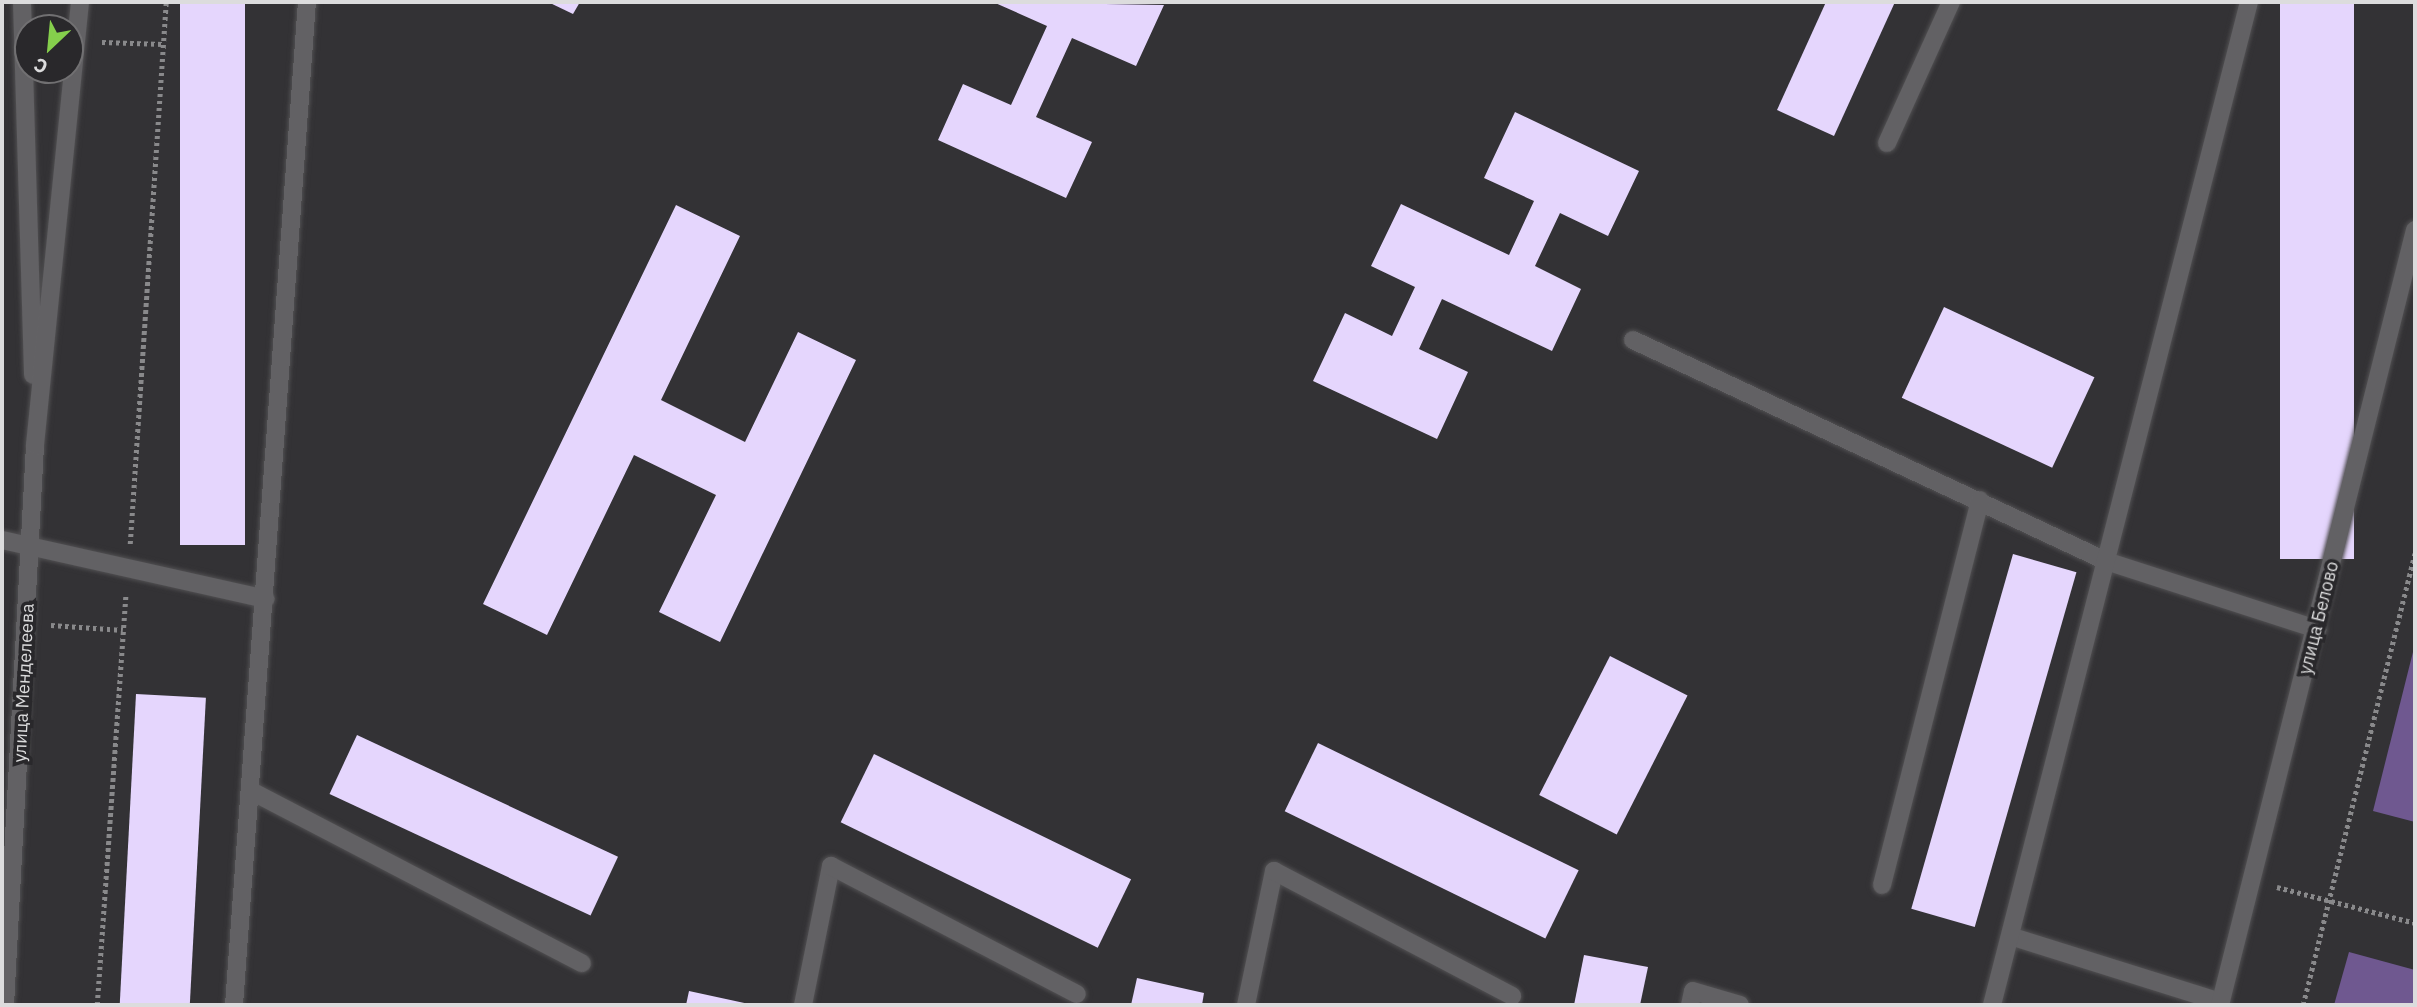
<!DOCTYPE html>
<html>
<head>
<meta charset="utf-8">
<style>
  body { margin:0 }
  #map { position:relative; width:2417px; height:1007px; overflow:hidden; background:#333235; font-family:"IBM Plex Sans",sans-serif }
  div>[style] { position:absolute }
  .forest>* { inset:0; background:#6f5890 }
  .building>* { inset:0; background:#e5d6fd; transform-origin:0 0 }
  .path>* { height:4.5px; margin-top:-2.25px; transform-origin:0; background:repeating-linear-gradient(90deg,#89898b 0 3.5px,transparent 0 7px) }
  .roads { filter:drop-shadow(0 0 2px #515052) drop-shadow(0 0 2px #515052) }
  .service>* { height:18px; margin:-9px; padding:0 9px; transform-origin:9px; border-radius:9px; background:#626164 }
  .minor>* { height:18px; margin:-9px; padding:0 9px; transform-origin:9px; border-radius:9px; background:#626164 }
  .secondary>* { height:18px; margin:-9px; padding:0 9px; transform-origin:9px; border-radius:9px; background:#626164 }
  span { translate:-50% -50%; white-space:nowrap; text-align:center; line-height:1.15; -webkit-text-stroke:7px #29282b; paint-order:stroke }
  .street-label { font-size:18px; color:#dcdcdd }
  .frame { position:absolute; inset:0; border:4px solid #dcdcdd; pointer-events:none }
  .north { position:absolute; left:14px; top:14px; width:70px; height:70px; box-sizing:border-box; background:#29282b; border:2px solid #717072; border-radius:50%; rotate:206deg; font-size:19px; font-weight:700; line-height:28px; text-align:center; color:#dcdcdd }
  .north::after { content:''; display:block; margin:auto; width:24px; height:32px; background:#85cf4c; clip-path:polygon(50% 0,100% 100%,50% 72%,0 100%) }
</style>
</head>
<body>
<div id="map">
  <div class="forest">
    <i style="clip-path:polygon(2415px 644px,2415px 822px,2373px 811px)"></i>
    <i style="clip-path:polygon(2349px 952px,2415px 970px,2415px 1005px,2334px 1005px)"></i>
  </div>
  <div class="building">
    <i style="left:180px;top:2px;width:65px;height:543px"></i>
    <i style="clip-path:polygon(548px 2px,580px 2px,573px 14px)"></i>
    <i style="clip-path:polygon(993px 2px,1164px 5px,1136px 66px,1072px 38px,1036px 117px,1092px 142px,1066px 198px,938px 140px,963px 84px,1011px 105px,1047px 26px)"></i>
    <i style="clip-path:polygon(1826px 2px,1895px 2px,1834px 136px,1777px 110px)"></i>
    <i style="left:2280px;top:2px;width:74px;height:557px"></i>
    <i style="clip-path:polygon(1515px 112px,1639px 171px,1608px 236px,1560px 213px,1535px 266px,1581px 289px,1552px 351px,1442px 299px,1419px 349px,1468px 372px,1437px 439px,1313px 381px,1345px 313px,1392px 336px,1415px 287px,1371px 266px,1401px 204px,1509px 255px,1534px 201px,1484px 178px)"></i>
    <i style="clip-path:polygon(676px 205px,740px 236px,661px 400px,745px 442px,798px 332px,856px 360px,720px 642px,659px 612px,716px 495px,634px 455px,547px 635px,483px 604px)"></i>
    <i style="left:1944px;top:307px;width:166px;height:100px;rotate:25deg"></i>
    <i style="left:2013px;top:554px;width:66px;height:369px;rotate:16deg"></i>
    <i style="left:1610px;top:656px;width:87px;height:156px;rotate:27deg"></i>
    <i style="left:136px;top:694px;width:70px;height:312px;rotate:3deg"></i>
    <i style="left:357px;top:735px;width:288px;height:65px;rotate:25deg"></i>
    <i style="left:1318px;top:743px;width:290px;height:76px;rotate:26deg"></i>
    <i style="left:874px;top:754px;width:286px;height:76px;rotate:26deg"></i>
    <i style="clip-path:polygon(1584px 955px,1648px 967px,1640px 1005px,1574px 1005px)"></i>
    <i style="clip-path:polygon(1137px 978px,1204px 993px,1202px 1005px,1131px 1005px)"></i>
    <i style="clip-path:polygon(689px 991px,749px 1004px,748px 1005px,686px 1005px)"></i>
  </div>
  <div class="path">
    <i style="left:102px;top:42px;width:61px;rotate:1.9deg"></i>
    <i style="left:130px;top:544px;width:543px;rotate:-86.2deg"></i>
    <i style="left:51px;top:625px;width:72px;rotate:4deg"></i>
    <i style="left:2277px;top:887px;width:143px;rotate:14.6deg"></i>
    <i style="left:97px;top:1005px;width:412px;rotate:-86deg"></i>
    <i style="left:2303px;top:1005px;width:465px;rotate:-76.1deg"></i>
  </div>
  <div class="roads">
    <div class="service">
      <i style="left:1887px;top:143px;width:155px;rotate:-65.6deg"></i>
      <i style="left:1633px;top:340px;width:522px;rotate:25.04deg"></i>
      <i style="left:2106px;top:561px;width:222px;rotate:17.9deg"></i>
      <i style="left:2px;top:540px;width:270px;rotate:12.6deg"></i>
      <i style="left:251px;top:791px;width:373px;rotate:27.5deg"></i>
      <i style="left:1882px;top:885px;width:397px;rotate:-75.7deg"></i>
      <i style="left:2010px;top:936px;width:221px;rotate:17.4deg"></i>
      <i style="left:234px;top:1005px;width:1006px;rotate:-85.84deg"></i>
      <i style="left:803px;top:1005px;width:142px;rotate:-78.6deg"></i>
      <i style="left:831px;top:866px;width:277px;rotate:27.5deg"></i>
      <i style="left:1246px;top:1005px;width:137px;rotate:-78.2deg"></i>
      <i style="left:1274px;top:871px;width:269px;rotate:27.7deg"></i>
      <i style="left:1690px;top:1005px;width:14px;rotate:-78deg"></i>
      <i style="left:1693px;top:991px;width:49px;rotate:16.6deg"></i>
      <i style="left:1992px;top:1005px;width:1035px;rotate:-75.63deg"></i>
    </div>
    <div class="minor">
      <i style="left:2220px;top:1005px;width:799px;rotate:-75.88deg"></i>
    </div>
    <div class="secondary">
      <i style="left:22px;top:2px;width:373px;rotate:88.3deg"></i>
      <i style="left:5px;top:1005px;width:561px;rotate:-86.93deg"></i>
      <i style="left:35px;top:445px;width:445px;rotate:-84.2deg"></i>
    </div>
  </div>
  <div class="street-label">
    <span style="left:2319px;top:618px;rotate:-76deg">улица Белово</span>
    <span style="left:24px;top:683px;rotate:-87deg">улица Менделеева</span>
  </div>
  <div class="frame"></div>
  <div class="north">С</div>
</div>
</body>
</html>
